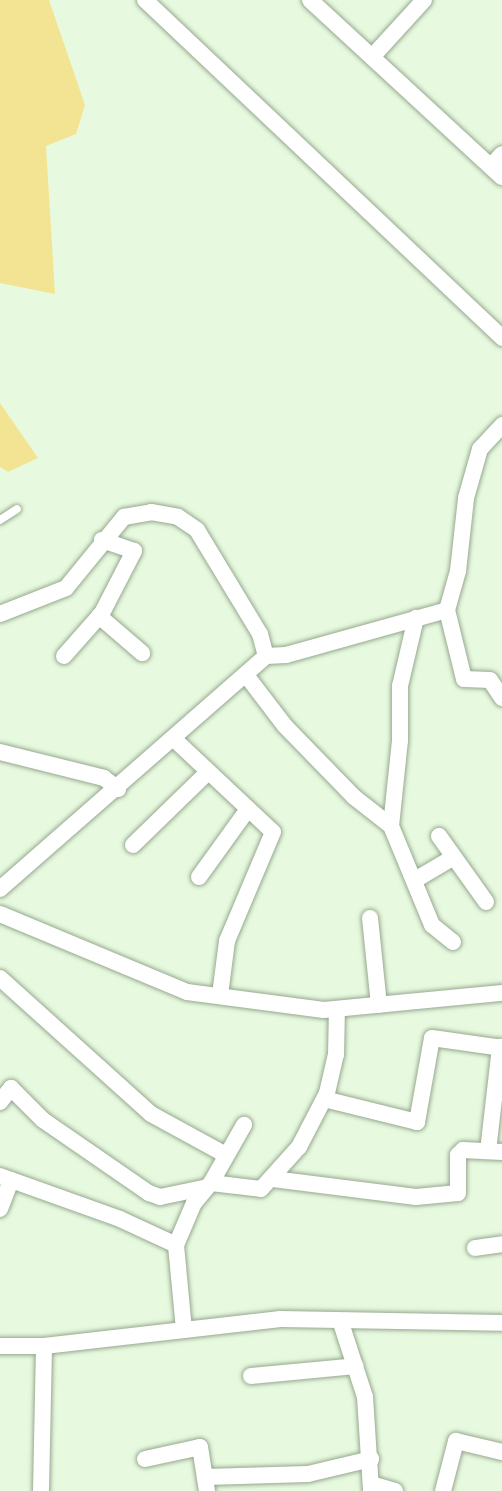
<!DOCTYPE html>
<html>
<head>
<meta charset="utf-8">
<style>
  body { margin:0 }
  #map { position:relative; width:502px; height:1491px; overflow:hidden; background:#e7fadf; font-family:"Zilla Slab",serif }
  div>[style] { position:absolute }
  .green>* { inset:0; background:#f3e493 }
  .roads { filter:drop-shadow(0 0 2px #96a88f) drop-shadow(0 0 2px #96a88f) }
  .service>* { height:8px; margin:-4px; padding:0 4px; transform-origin:4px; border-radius:4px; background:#fff }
  .minor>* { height:16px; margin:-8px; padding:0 8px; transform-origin:8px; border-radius:8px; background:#fff }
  span { translate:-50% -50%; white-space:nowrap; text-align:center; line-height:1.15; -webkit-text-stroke:4.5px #fff; paint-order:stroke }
</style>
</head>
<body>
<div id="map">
  <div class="green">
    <i style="clip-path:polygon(0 0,49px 0,85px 105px,76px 134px,46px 146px,55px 294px,0 283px)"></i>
    <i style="clip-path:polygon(0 403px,38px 458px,8px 472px,0 467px)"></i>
  </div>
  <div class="roads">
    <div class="service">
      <i style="left:0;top:520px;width:20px;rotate:-33deg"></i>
    </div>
    <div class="minor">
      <i style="left:145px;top:0;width:492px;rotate:43.4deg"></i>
      <i style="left:310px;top:0;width:261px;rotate:42.7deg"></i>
      <i style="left:372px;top:57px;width:77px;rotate:-47.6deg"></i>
      <i style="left:491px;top:166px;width:16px;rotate:-47deg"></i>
      <i style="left:447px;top:610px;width:71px;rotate:76.2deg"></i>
      <i style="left:464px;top:679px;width:26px;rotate:2deg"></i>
      <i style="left:490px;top:680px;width:22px;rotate:56deg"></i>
      <i style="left:0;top:614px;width:71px;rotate:-21.5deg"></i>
      <i style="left:66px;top:588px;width:92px;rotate:-50.8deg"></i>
      <i style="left:124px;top:517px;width:27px;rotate:-10deg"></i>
      <i style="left:151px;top:512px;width:27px;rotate:10deg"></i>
      <i style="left:178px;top:517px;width:23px;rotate:34deg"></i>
      <i style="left:197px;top:530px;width:122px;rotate:58.8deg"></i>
      <i style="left:260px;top:634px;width:23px;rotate:75deg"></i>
      <i style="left:99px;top:616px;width:57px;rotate:40.7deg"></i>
      <i style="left:64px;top:656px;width:57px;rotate:-48.5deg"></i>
      <i style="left:102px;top:613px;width:70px;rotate:-62.7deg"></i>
      <i style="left:134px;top:551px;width:34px;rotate:-161deg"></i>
      <i style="left:246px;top:675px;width:64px;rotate:52.6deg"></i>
      <i style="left:285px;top:726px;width:99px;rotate:45.8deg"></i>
      <i style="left:354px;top:797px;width:47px;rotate:38.1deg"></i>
      <i style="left:391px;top:826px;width:107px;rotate:67.5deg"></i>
      <i style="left:432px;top:925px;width:27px;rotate:39deg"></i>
      <i style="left:175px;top:740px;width:134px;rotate:43.2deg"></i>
      <i style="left:273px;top:832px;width:118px;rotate:112.9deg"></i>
      <i style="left:227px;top:941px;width:54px;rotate:97.4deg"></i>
      <i style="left:0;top:752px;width:107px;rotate:14deg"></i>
      <i style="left:104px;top:778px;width:18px;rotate:38deg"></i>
      <i style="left:391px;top:826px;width:85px;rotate:-84deg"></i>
      <i style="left:400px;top:741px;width:55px;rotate:-90deg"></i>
      <i style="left:400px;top:686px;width:70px;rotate:-76.8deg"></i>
      <i style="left:439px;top:836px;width:81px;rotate:54.5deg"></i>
      <i style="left:133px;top:845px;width:105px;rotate:-44.2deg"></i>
      <i style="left:199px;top:877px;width:84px;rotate:-54.2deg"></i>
      <i style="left:415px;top:880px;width:43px;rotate:-30.7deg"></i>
      <i style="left:0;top:889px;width:354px;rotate:-41.2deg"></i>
      <i style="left:266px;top:656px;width:20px;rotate:-3deg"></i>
      <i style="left:286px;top:655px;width:167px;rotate:-15.6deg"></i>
      <i style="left:447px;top:610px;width:41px;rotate:-74.2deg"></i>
      <i style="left:458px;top:571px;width:73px;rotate:-83.7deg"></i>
      <i style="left:466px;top:498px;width:51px;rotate:-74.1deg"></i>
      <i style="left:480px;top:449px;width:33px;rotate:-47deg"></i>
      <i style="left:0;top:914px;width:203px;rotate:22.6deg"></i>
      <i style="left:187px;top:992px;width:138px;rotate:7.5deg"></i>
      <i style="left:324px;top:1010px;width:179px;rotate:-5.5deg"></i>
      <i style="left:370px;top:918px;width:87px;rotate:84.1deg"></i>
      <i style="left:0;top:978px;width:203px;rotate:42deg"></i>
      <i style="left:151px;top:1114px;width:85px;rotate:28.7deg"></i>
      <i style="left:324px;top:1099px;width:96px;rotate:13.9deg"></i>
      <i style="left:417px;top:1122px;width:85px;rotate:-79.9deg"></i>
      <i style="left:432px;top:1038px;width:71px;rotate:8.1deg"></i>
      <i style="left:0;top:1102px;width:18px;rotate:-52deg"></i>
      <i style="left:11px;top:1088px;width:45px;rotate:45deg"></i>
      <i style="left:43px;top:1120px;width:129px;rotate:34.6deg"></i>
      <i style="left:149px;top:1193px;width:12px;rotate:20deg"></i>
      <i style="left:160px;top:1197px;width:44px;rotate:-11.8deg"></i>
      <i style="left:488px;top:1151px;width:105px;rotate:-83.4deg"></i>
      <i style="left:0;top:1176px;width:127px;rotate:19.7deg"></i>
      <i style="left:120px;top:1219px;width:62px;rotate:24.9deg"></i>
      <i style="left:273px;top:1179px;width:144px;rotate:7.2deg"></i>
      <i style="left:416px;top:1197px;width:42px;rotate:-5.4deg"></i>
      <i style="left:458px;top:1193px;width:38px;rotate:-90deg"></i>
      <i style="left:458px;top:1155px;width:7px;rotate:-45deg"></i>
      <i style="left:463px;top:1150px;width:39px;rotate:3deg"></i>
      <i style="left:211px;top:1183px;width:67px;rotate:-60.4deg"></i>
      <i style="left:0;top:1209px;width:31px;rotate:-69deg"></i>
      <i style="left:475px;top:1248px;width:27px;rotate:-8deg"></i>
      <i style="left:341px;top:1323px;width:78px;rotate:72deg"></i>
      <i style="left:365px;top:1397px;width:94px;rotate:86.3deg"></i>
      <i style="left:184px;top:1330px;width:85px;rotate:-95.4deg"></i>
      <i style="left:176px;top:1245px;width:46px;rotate:-66.8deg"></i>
      <i style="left:194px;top:1203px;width:26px;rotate:-50deg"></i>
      <i style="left:211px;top:1183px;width:50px;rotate:6.8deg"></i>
      <i style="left:261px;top:1189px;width:57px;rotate:-47.9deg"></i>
      <i style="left:299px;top:1147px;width:61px;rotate:-62.6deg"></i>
      <i style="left:327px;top:1093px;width:39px;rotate:-77deg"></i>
      <i style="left:336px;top:1055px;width:46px;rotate:-88.8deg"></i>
      <i style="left:0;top:1346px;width:44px"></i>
      <i style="left:44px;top:1346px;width:238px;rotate:-6.5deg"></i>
      <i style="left:280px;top:1319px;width:222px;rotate:1deg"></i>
      <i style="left:251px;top:1376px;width:105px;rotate:-5.4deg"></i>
      <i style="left:145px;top:1459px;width:56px;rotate:-12.3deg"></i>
      <i style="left:200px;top:1447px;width:45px;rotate:81deg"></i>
      <i style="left:206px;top:1477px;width:102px;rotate:-1.7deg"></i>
      <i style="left:308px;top:1474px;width:65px;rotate:-13.4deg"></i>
      <i style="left:371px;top:1484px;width:25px;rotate:16deg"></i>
      <i style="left:41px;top:1491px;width:145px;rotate:-88.8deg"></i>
      <i style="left:443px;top:1491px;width:52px;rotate:-75.4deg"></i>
      <i style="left:456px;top:1441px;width:47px;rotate:13.4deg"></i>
    </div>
  </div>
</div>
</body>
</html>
